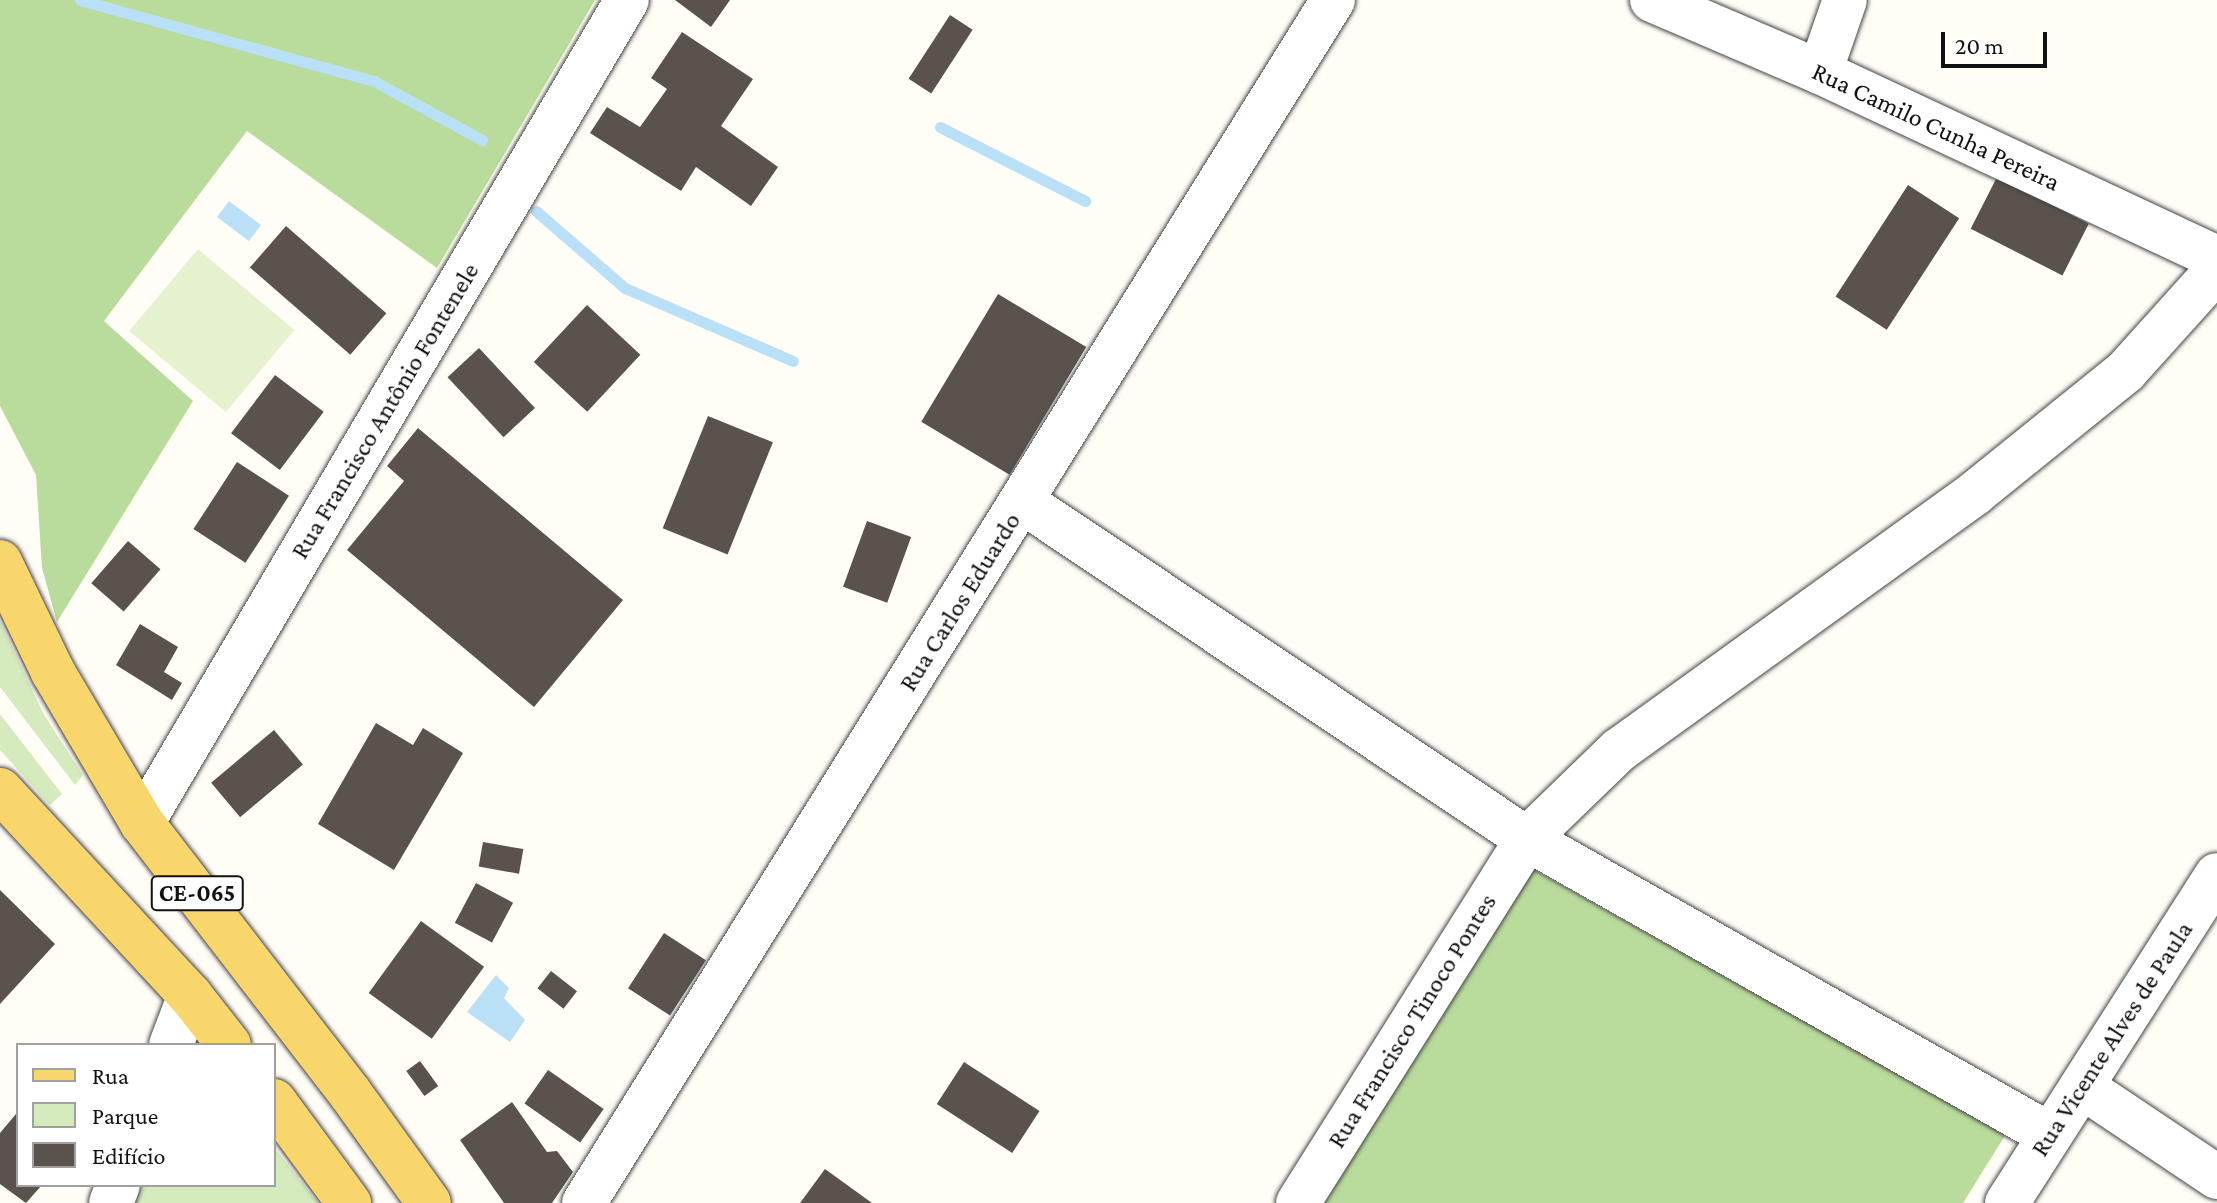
<!DOCTYPE html>
<html>
<head>
<meta charset="utf-8">
<style>
  body { margin:0 }
  #map { position:relative; width:2217px; height:1203px; overflow:hidden; background:#fffdf5; font-family:"Crimson Pro",serif }
  div>[style] { position:absolute }
  .green>* { inset:0; background:#d5ebbd }
  .forest>* { inset:0; background:#b9dc9c }
  .pitch>* { inset:0; background:#e6f2cf; transform-origin:0 0 }
  .water>* { inset:0; background:#b9e0f7; transform-origin:0 0 }
  .stream>* { height:11px; margin:-5.5px; padding:0 5.5px; transform-origin:5.5px; border-radius:5.5px; background:#b9e0f7 }
  .building>* { inset:0; background:#5a524d; transform-origin:0 0 }
  .roads { filter:drop-shadow(0 0 2px #444) drop-shadow(0 0 2px #444) }
  .minor>* { height:44px; margin:-22px; padding:0 22px; transform-origin:22px; border-radius:22px; background:#fff }
  .major>* { height:44px; margin:-22px; padding:0 22px; transform-origin:22px; border-radius:22px; background:#f9d66b }
  span { translate:-50% -50%; white-space:nowrap; text-align:center; line-height:1.15; -webkit-text-stroke:8px #fff; paint-order:stroke }
  .shield-label span { padding:2px 6px; background:#fff; border:2px solid; border-radius:6px; -webkit-text-stroke-width:0 }
  .shield-label { font-size:24px; color:#111; font-weight:700 }
  .street-label { font-size:26px; color:#111 }
  .legend { position:absolute; left:16px; top:1043px; width:260px; height:144px; box-sizing:border-box; background:#fff; border:2px solid #a0a0a0; margin:0; padding:10px 14px; list-style:none; font-size:24px; color:#111 }
  .legend li { display:flex; align-items:center; gap:16px; height:40px }
  .legend b { width:40px; border:2px solid #a0a0a0 }
  .scale { position:absolute; left:1941px; top:32px; width:106px; height:36px; box-sizing:border-box; border:4px solid #111; border-top:0; padding-left:10px; font-size:24px; line-height:28px; white-space:nowrap; color:#111; -webkit-text-stroke:6px #fff; paint-order:stroke }
</style>
</head>
<body>
<div id="map">
  <div class="green">
    <i style="clip-path:polygon(0 621px,44px 715px,83px 775px,75px 785px,0 687px)"></i>
    <i style="clip-path:polygon(0 714px,62px 794px,50px 805px,0 750px)"></i>
    <i style="clip-path:polygon(274px 1147px,318px 1203px,135px 1203px,142px 1185px,274px 1185px)"></i>
  </div>
  <div class="forest">
    <i style="clip-path:polygon(0 0,595px 0,437px 268px,247px 131px,104px 321px,193px 401px,57px 622px,42px 568px,36px 475px,0 406px)"></i>
    <i style="clip-path:polygon(1529px 867px,2006px 1134px,1963px 1203px,1318px 1203px)"></i>
  </div>
  <div class="pitch">
    <i style="left:198px;top:249px;width:126px;height:107px;rotate:40deg"></i>
  </div>
  <div class="water">
    <i style="left:229px;top:201px;width:40px;height:20px;rotate:37deg"></i>
    <i style="clip-path:polygon(496px 975px,509px 988px,504px 998px,525px 1020px,510px 1042px,467px 1012px)"></i>
  </div>
  <div class="stream">
    <i style="left:80px;top:0;width:305px;rotate:15.4deg"></i>
    <i style="left:374px;top:81px;width:123px;rotate:28.6deg"></i>
    <i style="left:940px;top:127px;width:163px;rotate:27deg"></i>
    <i style="left:536px;top:211px;width:118px;rotate:40.9deg"></i>
    <i style="left:625px;top:288px;width:183px;rotate:23.5deg"></i>
  </div>
  <div class="building">
    <i style="clip-path:polygon(675px 0,730px 0,711px 27px)"></i>
    <i style="left:950px;top:15px;width:27px;height:76px;rotate:33deg"></i>
    <i style="clip-path:polygon(682px 32px,753px 79px,721px 126px,778px 167px,751px 206px,696px 167px,681px 191px,590px 133px,607px 107px,640px 127px,667px 89px,651px 78px)"></i>
    <i style="left:1997px;top:177px;width:103px;height:58px;rotate:27deg"></i>
    <i style="left:1908px;top:185px;width:61px;height:133px;rotate:33deg"></i>
    <i style="left:286px;top:226px;width:133px;height:55px;rotate:41deg"></i>
    <i style="left:998px;top:294px;width:103px;height:149px;rotate:31deg"></i>
    <i style="left:587px;top:305px;width:73px;height:78px;rotate:43deg"></i>
    <i style="left:479px;top:348px;width:82px;height:43px;rotate:47deg"></i>
    <i style="left:275px;top:375px;width:61px;height:73px;rotate:37deg"></i>
    <i style="left:708px;top:416px;width:70px;height:121px;rotate:22deg"></i>
    <i style="clip-path:polygon(418px 428px,623px 600px,534px 707px,347px 550px,404px 481px,387px 466px)"></i>
    <i style="left:237px;top:462px;width:62px;height:80px;rotate:33deg"></i>
    <i style="left:867px;top:521px;width:47px;height:70px;rotate:20deg"></i>
    <i style="left:128px;top:541px;width:43px;height:56px;rotate:41deg"></i>
    <i style="clip-path:polygon(140px 624px,178px 647px,164px 672px,182px 683px,172px 700px,116px 665px)"></i>
    <i style="clip-path:polygon(376px 723px,413px 745px,423px 728px,463px 753px,394px 870px,318px 824px)"></i>
    <i style="left:274px;top:730px;width:45px;height:82px;rotate:50deg"></i>
    <i style="left:483px;top:842px;width:41px;height:25px;rotate:10deg"></i>
    <i style="left:476px;top:883px;width:42px;height:45px;rotate:28deg"></i>
    <i style="clip-path:polygon(0 890px,55px 944px,0 1004px)"></i>
    <i style="left:421px;top:921px;width:78px;height:89px;rotate:36deg"></i>
    <i style="left:664px;top:933px;width:50px;height:66px;rotate:33deg"></i>
    <i style="left:551px;top:971px;width:33px;height:22px;rotate:38deg"></i>
    <i style="left:420px;top:1061px;width:31px;height:17px;rotate:54deg"></i>
    <i style="left:964px;top:1062px;width:90px;height:50px;rotate:33deg"></i>
    <i style="left:548px;top:1070px;width:68px;height:41px;rotate:35deg"></i>
    <i style="clip-path:polygon(512px 1102px,547px 1152px,557px 1151px,573px 1172px,552px 1203px,504px 1203px,460px 1140px)"></i>
    <i style="clip-path:polygon(16px 1114px,18px 1185px,42px 1185px,26px 1203px,0 1184px,0 1133px)"></i>
    <i style="clip-path:polygon(825px 1169px,872px 1203px,800px 1203px)"></i>
  </div>
  <div class="roads">
    <div class="minor">
      <i style="left:1652px;top:0;width:183px;rotate:23.2deg"></i>
      <i style="left:1820px;top:72px;width:438px;rotate:25.1deg"></i>
      <i style="left:1820px;top:72px;width:76px;rotate:-70.9deg"></i>
      <i style="left:1023px;top:502px;width:606px;rotate:33.77deg"></i>
      <i style="left:1527px;top:839px;width:601px;rotate:29.51deg"></i>
      <i style="left:142px;top:823px;width:955px;rotate:-59.49deg"></i>
      <i style="left:171px;top:1045px;width:53px;rotate:-69.2deg"></i>
      <i style="left:2084px;top:1088px;width:160px;rotate:33.8deg"></i>
      <i style="left:111px;top:1203px;width:19px;rotate:-69deg"></i>
      <i style="left:584px;top:1203px;width:1417px;rotate:-58.09deg"></i>
      <i style="left:1298px;top:1203px;width:430px;rotate:-57.8deg"></i>
      <i style="left:1527px;top:839px;width:128px;rotate:-44.1deg"></i>
      <i style="left:1619px;top:750px;width:439px;rotate:-35.8deg"></i>
      <i style="left:1975px;top:493px;width:194px;rotate:-38.9deg"></i>
      <i style="left:2126px;top:371px;width:136px;rotate:-48deg"></i>
      <i style="left:2007px;top:1203px;width:389px;rotate:-57.4deg"></i>
    </div>
    <div class="major">
      <i style="left:0;top:562px;width:122px;rotate:64.3deg"></i>
      <i style="left:53px;top:672px;width:175px;rotate:59.5deg"></i>
      <i style="left:142px;top:823px;width:341px;rotate:52.4deg"></i>
      <i style="left:350px;top:1093px;width:135px;rotate:54.3deg"></i>
      <i style="left:0;top:790px;width:280px;rotate:47.2deg"></i>
      <i style="left:190px;top:995px;width:63px;rotate:52deg"></i>
      <i style="left:274px;top:1101px;width:127px;rotate:53.7deg"></i>
    </div>
  </div>
  <div class="shield-label">
    <span style="left:197px;top:893px">CE-065</span>
  </div>
  <div class="street-label">
    <span style="left:1936px;top:127px;rotate:25deg">Rua Camilo Cunha Pereira</span>
    <span style="left:385px;top:411px;rotate:-59deg">Rua Francisco Antônio Fontenele</span>
    <span style="left:960px;top:602px;rotate:-58deg">Rua Carlos Eduardo</span>
    <span style="left:1412px;top:1021px;rotate:-58deg">Rua Francisco Tinoco Pontes</span>
    <span style="left:2112px;top:1039px;rotate:-57deg">Rua Vicente Alves de Paula</span>
  </div>
  <ul class="legend">
  <li><b style="height:10px;background:#f9d66b"></b>Rua</li>
  <li><b style="height:22px;background:#d5ebbd"></b>Parque</li>
  <li><b style="height:22px;background:#5a524d"></b>Edifício</li>
  </ul>
  <div class="scale">20 m</div>
</div>
</body>
</html>
